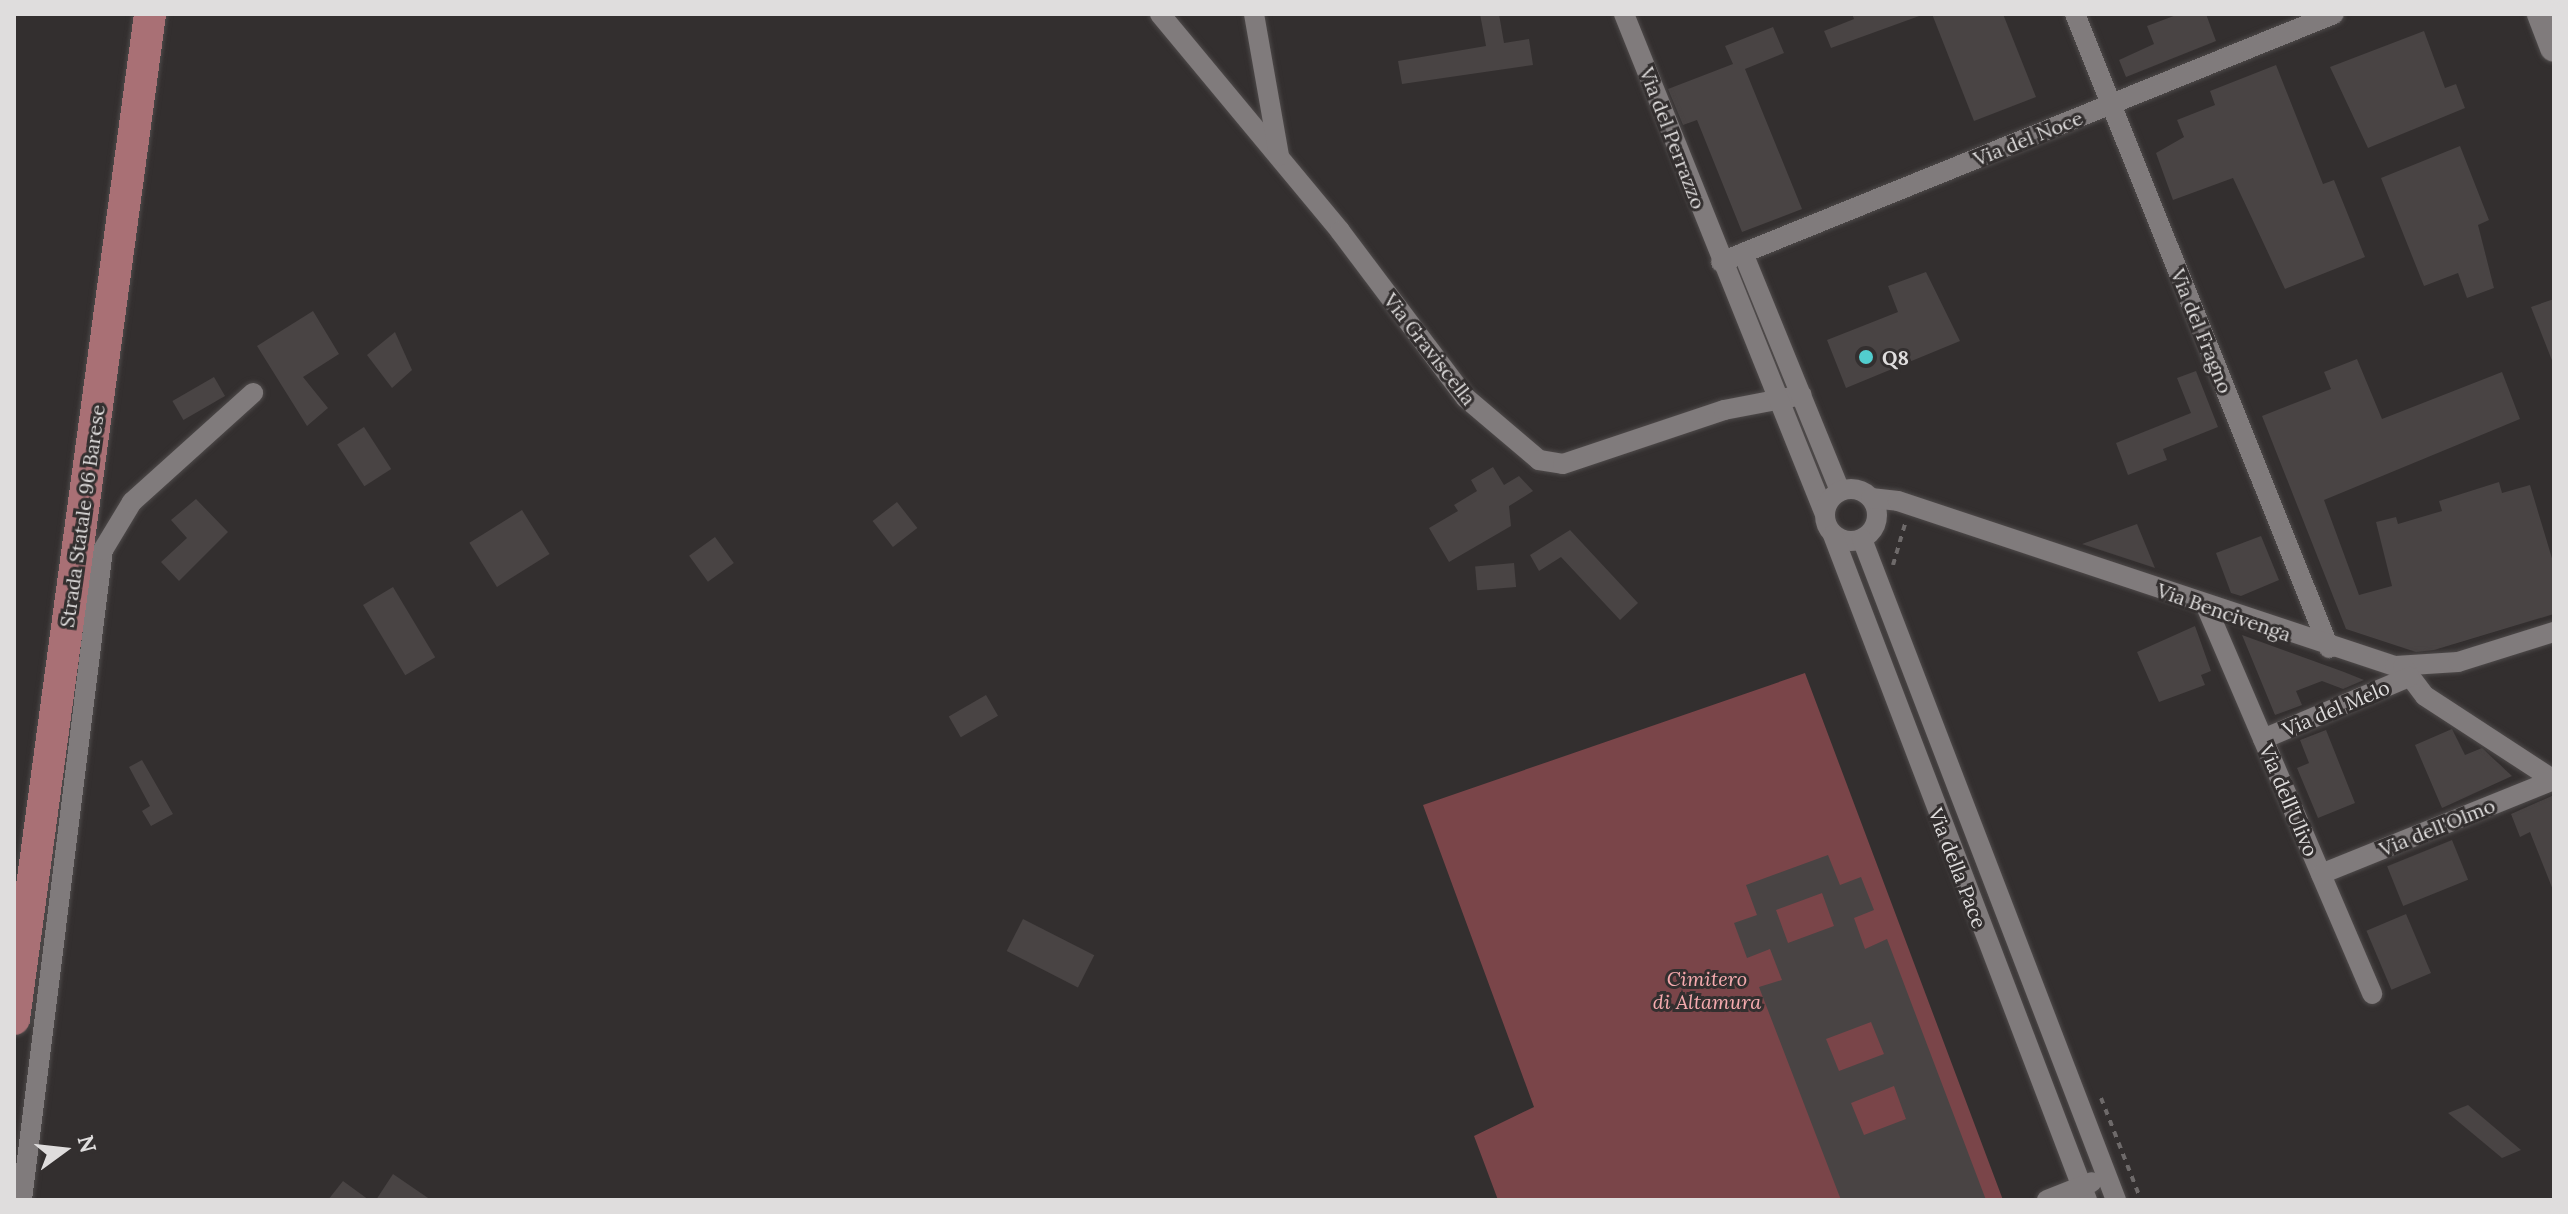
<!DOCTYPE html>
<html>
<head>
<meta charset="utf-8">
<style>
  body { margin:0 }
  #map { position:relative; width:2568px; height:1214px; overflow:hidden; background:#332f2f; font-family:Lora,serif }
  div>[style] { position:absolute }
  .green>* { inset:0; background:#7a4549 }
  .building>* { inset:0; background:#494444; transform-origin:0 0 }
  .path>* { height:4px; margin-top:-2px; transform-origin:0; background:repeating-linear-gradient(90deg,#6e6a6a 0 6px,transparent 0 12px) }
  .roads { filter:drop-shadow(0 0 2px #4e4a4a) drop-shadow(0 0 2px #4e4a4a) }
  .minor>* { height:20px; margin:-10px; padding:0 10px; transform-origin:10px; border-radius:10px; background:#807b7c }
  .minor>.ring { margin:-10px; padding:0; box-sizing:content-box; background:none; border:20px solid #807b7c; border-radius:50% }
  .secondary>* { height:28px; margin:-14px; padding:0 14px; transform-origin:14px; border-radius:14px; background:#807b7c }
  .primary>* { height:32px; margin:-16px; padding:0 16px; transform-origin:16px; border-radius:16px; background:#a97075 }
  .dots>* { width:22px; height:22px; translate:-50% -50%; box-sizing:border-box; border:4px solid #332f2f; border-radius:50% }
  span { translate:-50% -50%; white-space:nowrap; text-align:center; line-height:1.15; -webkit-text-stroke:6px #332f2f; paint-order:stroke }
  .street-label { font-size:20px; color:#dfdddd }
  .poi-label { font-size:20px; color:#dfdddd; font-weight:700 }
  .left { translate:0 -50%; text-align:left }
  .park-label { font-size:20px; color:#f6abaf; font-style:italic }
  .frame { position:absolute; inset:0; border:16px solid #dfdddd; pointer-events:none }
  .north { position:absolute; left:24px; top:1110px; width:80px; height:80px; -webkit-text-stroke:6px #332f2f; paint-order:stroke; rotate:75deg; font-size:22px; font-weight:700; line-height:32px; text-align:center; color:#dfdddd }
  .north::after { content:''; display:block; margin:auto; width:28px; height:36px; background:#dfdddd; clip-path:polygon(50% 0,100% 100%,50% 72%,0 100%) }
</style>
</head>
<body>
<div id="map">
  <div class="green">
    <i style="clip-path:polygon(1805px 673px,2003px 1200px,1498px 1200px,1474px 1136px,1534px 1107px,1423px 805px)"></i>
  </div>
  <div class="building">
    <i style="clip-path:polygon(1480px 14px,1499px 14px,1504px 43px,1529px 39px,1533px 65px,1402px 84px,1398px 61px,1486px 46px)"></i>
    <i style="clip-path:polygon(1852px 14px,1922px 14px,1922px 15px,1831px 48px,1824px 31px,1854px 19px)"></i>
    <i style="clip-path:polygon(1932px 14px,2003px 14px,2036px 97px,1974px 121px)"></i>
    <i style="clip-path:polygon(2179px 14px,2206px 14px,2216px 41px,2126px 77px,2119px 60px,2154px 44px,2147px 26px)"></i>
    <i style="clip-path:polygon(1773px 27px,1784px 53px,1745px 69px,1802px 209px,1742px 232px,1697px 120px,1683px 125px,1668px 89px,1733px 64px,1725px 46px)"></i>
    <i style="clip-path:polygon(2424px 31px,2445px 88px,2456px 84px,2465px 108px,2368px 148px,2330px 67px)"></i>
    <i style="clip-path:polygon(2276px 65px,2323px 184px,2334px 180px,2365px 257px,2285px 289px,2233px 178px,2173px 200px,2156px 153px,2184px 137px,2177px 120px,2215px 105px,2210px 91px)"></i>
    <i style="clip-path:polygon(2460px 146px,2489px 220px,2478px 225px,2494px 288px,2467px 298px,2458px 273px,2424px 286px,2381px 178px)"></i>
    <i style="clip-path:polygon(1926px 272px,1960px 341px,1846px 388px,1827px 340px,1898px 312px,1888px 286px)"></i>
    <i style="clip-path:polygon(2554px 299px,2554px 363px,2553px 363px,2531px 307px)"></i>
    <i style="clip-path:polygon(313px 311px,339px 354px,303px 377px,328px 408px,307px 426px,257px 346px)"></i>
    <i style="clip-path:polygon(395px 332px,412px 370px,392px 388px,367px 355px)"></i>
    <i style="clip-path:polygon(2357px 359px,2382px 419px,2502px 372px,2520px 419px,2324px 500px,2359px 595px,2392px 586px,2376px 522px,2396px 517px,2398px 524px,2442px 511px,2439px 501px,2499px 482px,2502px 493px,2530px 485px,2554px 565px,2554px 614px,2434px 650px,2416px 652px,2346px 629px,2262px 416px,2331px 389px,2324px 372px)"></i>
    <i style="clip-path:polygon(2196px 371px,2218px 427px,2163px 449px,2167px 460px,2128px 475px,2116px 443px,2191px 413px,2177px 378px)"></i>
    <i style="left:214px;top:377px;width:22px;height:48px;rotate:60deg"></i>
    <i style="left:364px;top:427px;width:50px;height:32px;rotate:57deg"></i>
    <i style="clip-path:polygon(1493px 467px,1504px 485px,1519px 476px,1533px 491px,1509px 506px,1511px 526px,1449px 562px,1429px 528px,1458px 511px,1454px 505px,1477px 491px,1471px 480px)"></i>
    <i style="clip-path:polygon(196px 499px,228px 532px,179px 581px,161px 562px,187px 538px,171px 520px)"></i>
    <i style="left:897px;top:502px;width:33px;height:31px;rotate:52deg"></i>
    <i style="left:522px;top:510px;width:52px;height:62px;rotate:58deg"></i>
    <i style="clip-path:polygon(2137px 524px,2155px 568px,2082px 544px)"></i>
    <i style="clip-path:polygon(1570px 530px,1638px 603px,1620px 620px,1561px 557px,1539px 571px,1530px 555px)"></i>
    <i style="clip-path:polygon(2261px 536px,2279px 580px,2241px 596px,2231px 593px,2216px 553px)"></i>
    <i style="left:715px;top:537px;width:32px;height:32px;rotate:54deg"></i>
    <i style="left:1514px;top:563px;width:24px;height:39px;rotate:85deg"></i>
    <i style="left:393px;top:587px;width:82px;height:35px;rotate:59deg"></i>
    <i style="clip-path:polygon(2195px 626px,2211px 671px,2201px 675px,2205px 685px,2159px 702px,2137px 652px)"></i>
    <i style="clip-path:polygon(2242px 635px,2344px 672px,2364px 680px,2343px 689px,2322px 681px,2296px 691px,2302px 705px,2275px 715px)"></i>
    <i style="left:986px;top:695px;width:24px;height:43px;rotate:60deg"></i>
    <i style="clip-path:polygon(2452px 729px,2465px 755px,2482px 748px,2512px 776px,2442px 808px,2415px 745px)"></i>
    <i style="clip-path:polygon(2326px 730px,2355px 803px,2318px 818px,2297px 768px,2309px 763px,2300px 740px)"></i>
    <i style="clip-path:polygon(142px 760px,173px 814px,151px 826px,142px 811px,150px 806px,129px 767px)"></i>
    <i style="clip-path:polygon(2554px 795px,2554px 890px,2553px 890px,2530px 832px,2520px 837px,2511px 814px)"></i>
    <i style="left:2452px;top:840px;width:43px;height:70px;rotate:68deg"></i>
    <i style="clip-path:polygon(evenodd,1828px 855px,1840px 885px,1861px 877px,1874px 910px,1854px 918px,1865px 949px,1887px 939px,1986px 1200px,1841px 1200px,1759px 987px,1782px 980px,1770px 949px,1747px 958px,1734px 923px,1757px 915px,1746px 885px,1828px 855px,1822px 893px,1834px 926px,1788px 943px,1776px 910px,1822px 893px,1828px 855px,1871px 1022px,1884px 1054px,1839px 1071px,1826px 1039px,1871px 1022px,1828px 855px,1894px 1086px,1906px 1119px,1864px 1135px,1851px 1103px,1894px 1086px)"></i>
    <i style="left:2406px;top:914px;width:64px;height:43px;rotate:67deg"></i>
    <i style="left:1023px;top:919px;width:80px;height:36px;rotate:27deg"></i>
    <i style="clip-path:polygon(2468px 1105px,2521px 1150px,2502px 1158px,2448px 1113px)"></i>
    <i style="clip-path:polygon(393px 1174px,431px 1200px,376px 1200px)"></i>
    <i style="clip-path:polygon(343px 1181px,369px 1200px,328px 1200px)"></i>
  </div>
  <div class="path">
    <i style="left:1893px;top:565px;width:43px;rotate:-73.7deg"></i>
    <i style="left:2101px;top:1098px;width:110px;rotate:68.6deg"></i>
  </div>
  <div class="roads">
    <div class="minor">
      <i style="left:1160px;top:14px;width:282px;rotate:50.3deg"></i>
      <i style="left:1340px;top:231px;width:209px;rotate:53deg"></i>
      <i style="left:1466px;top:398px;width:96px;rotate:40.3deg"></i>
      <i style="left:1539px;top:460px;width:24px;rotate:9deg"></i>
      <i style="left:1563px;top:464px;width:170px;rotate:-18.5deg"></i>
      <i style="left:1724px;top:410px;width:79px;rotate:-10.9deg"></i>
      <i style="left:1254px;top:14px;width:144px;rotate:80deg"></i>
      <i style="left:1624px;top:14px;width:537px;rotate:68.12deg"></i>
      <i style="left:2075px;top:14px;width:683px;rotate:68.17deg"></i>
      <i style="left:1743px;top:253px;width:257px;rotate:67.8deg"></i>
      <i style="left:1721px;top:262px;width:661px;rotate:-22.03deg"></i>
      <i class="ring" style="left:1825px;top:489px;width:32px;height:32px"></i>
      <i style="left:1871px;top:498px;width:27px;rotate:6deg"></i>
      <i style="left:1898px;top:501px;width:524px;rotate:18.37deg"></i>
      <i style="left:2395px;top:666px;width:63px;rotate:-3.6deg"></i>
      <i style="left:2458px;top:662px;width:101px;rotate:-17.4deg"></i>
      <i style="left:1833px;top:535px;width:712px;rotate:69.1deg"></i>
      <i style="left:1862px;top:539px;width:708px;rotate:68.98deg"></i>
      <i style="left:2206px;top:606px;width:422px;rotate:66.8deg"></i>
      <i style="left:2403px;top:667px;width:36px;rotate:53deg"></i>
      <i style="left:2425px;top:696px;width:154px;rotate:33.1deg"></i>
      <i style="left:2263px;top:739px;width:159px;rotate:-23deg"></i>
      <i style="left:2321px;top:874px;width:251px;rotate:-22deg"></i>
      <i style="left:22px;top:1200px;width:655px;rotate:-82.9deg"></i>
      <i style="left:103px;top:550px;width:56px;rotate:-58.9deg"></i>
      <i style="left:132px;top:502px;width:163px;rotate:-42deg"></i>
      <i style="left:2047px;top:1200px;width:48px;rotate:-21.8deg"></i>
    </div>
    <div class="secondary">
      <i style="left:2541px;top:14px;width:36px;rotate:69deg"></i>
    </div>
    <div class="primary">
      <i style="left:14px;top:1019px;width:1014px;rotate:-82.29deg"></i>
    </div>
  </div>
  <div class="dots">
    <i style="left:1866px;top:357px;background:#52cdce"></i>
  </div>
  <div class="street-label">
    <span style="left:1673px;top:138px;rotate:69deg">Via del Perrazzo</span>
    <span style="left:2028px;top:138px;rotate:-22deg">Via del Noce</span>
    <span style="left:2202px;top:331px;rotate:68deg">Via del Fragno</span>
    <span style="left:1430px;top:349px;rotate:52deg">Via Graviscella</span>
    <span style="left:82px;top:516px;rotate:-82deg">Strada Statale 96 Barese</span>
    <span style="left:2224px;top:612px;rotate:19deg">Via Bencivenga</span>
    <span style="left:2336px;top:708px;rotate:-23deg">Via del Melo</span>
    <span style="left:2289px;top:800px;rotate:67deg">Via dell'Ulivo</span>
    <span style="left:2437px;top:827px;rotate:-22deg">Via dell'Olmo</span>
    <span style="left:1958px;top:868px;rotate:69deg">Via della Pace</span>
  </div>
  <div class="poi-label">
    <span class="left" style="left:1882px;top:357px">Q8</span>
  </div>
  <div class="park-label">
    <span style="left:1707px;top:990px">Cimitero<br>di Altamura</span>
  </div>
  <div class="frame"></div>
  <div class="north">N</div>
</div>
</body>
</html>
